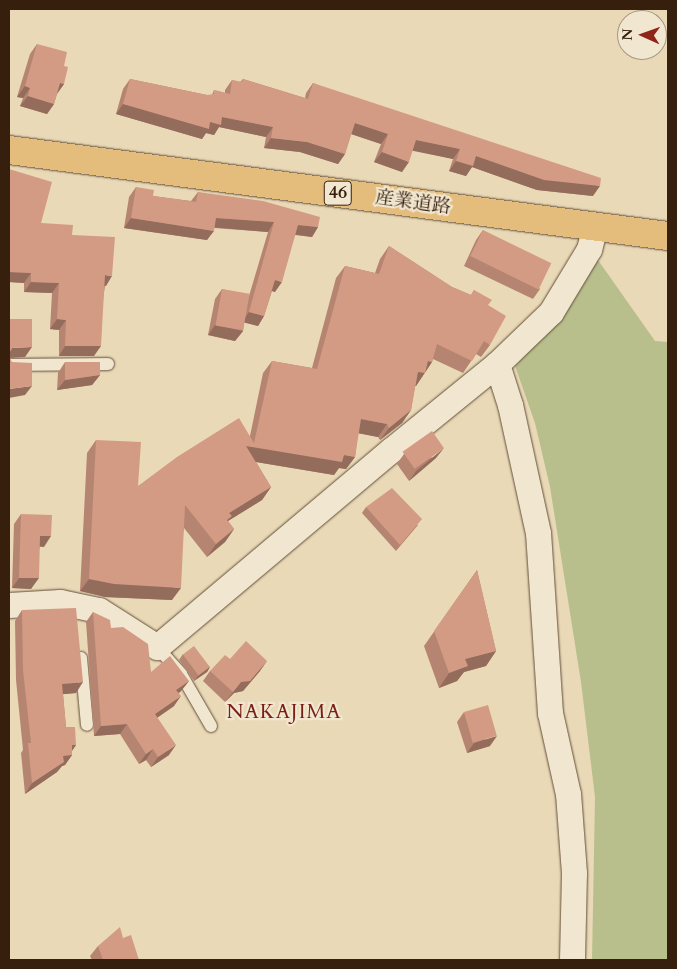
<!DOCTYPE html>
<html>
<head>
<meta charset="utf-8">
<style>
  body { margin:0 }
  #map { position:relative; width:677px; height:969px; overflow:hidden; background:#e9d9b7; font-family:Cardo,"Noto Serif JP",serif }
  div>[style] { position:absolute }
  .green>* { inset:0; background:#b8bf8d }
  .roads { filter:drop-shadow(0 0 1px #634e38) drop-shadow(0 0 1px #634e38) }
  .service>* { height:12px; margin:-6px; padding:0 6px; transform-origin:6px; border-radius:6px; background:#f1e6d0 }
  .minor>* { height:25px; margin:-12.5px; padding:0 12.5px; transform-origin:12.5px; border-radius:12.5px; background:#f1e6d0 }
  .primary>* { height:28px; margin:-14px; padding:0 14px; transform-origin:14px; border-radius:14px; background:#e4bc7c }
  .wall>* { inset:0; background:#b68572 }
  .shaded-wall>* { inset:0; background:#946c5c }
  .building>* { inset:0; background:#d49b84; transform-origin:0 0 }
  span { translate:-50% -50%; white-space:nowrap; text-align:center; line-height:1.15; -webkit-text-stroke:4.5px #f1e6d0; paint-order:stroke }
  .shield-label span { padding:1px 4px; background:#f1e6d0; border:1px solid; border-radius:4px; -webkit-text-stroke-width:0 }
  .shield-label { font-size:18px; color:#36200d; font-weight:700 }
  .street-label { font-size:19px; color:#36200d }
  .neighbourhood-label { font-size:20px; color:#7a1f14; letter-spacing:1px }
  .frame { position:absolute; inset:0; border:10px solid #36200d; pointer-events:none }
  .north { position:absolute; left:617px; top:10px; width:50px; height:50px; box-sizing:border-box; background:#f1e6d0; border:1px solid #a69782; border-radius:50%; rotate:272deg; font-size:14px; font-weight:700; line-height:20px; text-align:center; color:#36200d }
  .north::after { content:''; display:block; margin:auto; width:18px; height:22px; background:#8f2418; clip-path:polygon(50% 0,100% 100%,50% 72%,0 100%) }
</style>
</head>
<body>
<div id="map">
  <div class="green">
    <i style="clip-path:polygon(598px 260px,655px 341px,668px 342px,668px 960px,592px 960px,595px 797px,581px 682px,550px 487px,535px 423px,515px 366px,557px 322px)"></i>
  </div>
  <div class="roads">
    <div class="service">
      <i style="left:9px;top:365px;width:99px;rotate:-0.6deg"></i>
      <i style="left:157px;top:647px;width:36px;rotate:48deg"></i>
      <i style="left:181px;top:674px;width:60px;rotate:60deg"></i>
      <i style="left:81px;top:658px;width:67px;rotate:84.9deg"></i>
    </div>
    <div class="minor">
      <i style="left:9px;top:605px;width:51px;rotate:-3.4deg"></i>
      <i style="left:60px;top:602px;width:40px;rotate:12deg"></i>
      <i style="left:99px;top:610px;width:69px;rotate:32.5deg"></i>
      <i style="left:157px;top:647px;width:306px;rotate:-40.1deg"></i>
      <i style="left:391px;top:450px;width:136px;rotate:-39.1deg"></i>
      <i style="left:572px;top:960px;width:87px;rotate:-88.7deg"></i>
      <i style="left:574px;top:873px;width:79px;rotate:-94.3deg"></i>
      <i style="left:568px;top:794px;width:83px;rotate:-102.5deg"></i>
      <i style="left:550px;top:713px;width:180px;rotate:-93.8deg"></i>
      <i style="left:538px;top:533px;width:131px;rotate:-102.3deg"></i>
      <i style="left:510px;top:405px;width:43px;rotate:-107.6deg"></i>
      <i style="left:497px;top:364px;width:75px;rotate:-43.9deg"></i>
      <i style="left:551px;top:312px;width:74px;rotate:-58.9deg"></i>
      <i style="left:589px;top:249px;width:23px;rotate:-75deg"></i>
    </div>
    <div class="primary">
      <i style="left:9px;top:150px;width:665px;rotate:7.44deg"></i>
    </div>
  </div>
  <div class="wall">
    <i style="clip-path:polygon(37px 44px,64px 66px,64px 84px,57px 94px,54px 104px,47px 114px,20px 106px,23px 98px,17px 97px,30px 54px)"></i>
    <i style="clip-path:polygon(130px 79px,207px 95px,212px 95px,214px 90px,225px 93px,225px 90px,232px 80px,240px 82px,243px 79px,305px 98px,306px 93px,313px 83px,593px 196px,537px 190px,472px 167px,466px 176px,449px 171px,453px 159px,412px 150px,402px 172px,374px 162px,381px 144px,351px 134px,345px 154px,338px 164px,300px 152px,264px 148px,266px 137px,219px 127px,214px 135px,206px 133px,202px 139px,116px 114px,123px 89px)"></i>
    <i style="clip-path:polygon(9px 169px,41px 223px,72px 235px,106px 286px,105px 286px,94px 356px,59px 356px,59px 330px,50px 329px,52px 293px,24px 292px,24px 283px,9px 282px)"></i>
    <i style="clip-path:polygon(136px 187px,153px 196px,191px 201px,198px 192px,318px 227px,312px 237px,295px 235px,275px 292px,272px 291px,264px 316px,258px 326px,244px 322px,243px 331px,235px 341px,208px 335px,215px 299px,222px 289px,249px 296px,268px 232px,214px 228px,207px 240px,124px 228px,129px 197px)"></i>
    <i style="clip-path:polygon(483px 230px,540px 289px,533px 299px,464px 266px,476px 240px)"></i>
    <i style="clip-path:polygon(389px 246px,452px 287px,471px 295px,474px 290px,488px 305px,490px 345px,481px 357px,476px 354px,463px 373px,433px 359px,432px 362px,416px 386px,415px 386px,411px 410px,402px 423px,380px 440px,378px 437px,358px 433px,355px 457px,346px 469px,339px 468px,334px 475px,256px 462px,271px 487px,262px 500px,228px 521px,234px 529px,225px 542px,207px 557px,184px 528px,172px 600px,105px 597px,80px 591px,87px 453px,96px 440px,138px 486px,250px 436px,263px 373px,272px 361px,312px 368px,336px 278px,345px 266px,375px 273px,380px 259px)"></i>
    <i style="clip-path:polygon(65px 362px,100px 375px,92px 385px,57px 390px,58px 373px)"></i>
    <i style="clip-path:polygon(404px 454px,436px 458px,409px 481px,397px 464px)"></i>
    <i style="clip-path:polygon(366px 507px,418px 525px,396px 551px,362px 513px)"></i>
    <i style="clip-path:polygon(21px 514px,44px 547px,40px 546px,31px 589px,12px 588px,14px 524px)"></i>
    <i style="clip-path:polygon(477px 570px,496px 651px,486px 666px,464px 672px,457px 681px,439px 688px,424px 646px)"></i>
    <i style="clip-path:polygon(22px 610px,76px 693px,63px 694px,66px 727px,76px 745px,72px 751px,72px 755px,65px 765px,62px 766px,57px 772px,25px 794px,21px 753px,23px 750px,16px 680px,15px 621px)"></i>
    <i style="clip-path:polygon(93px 612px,111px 628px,151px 672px,189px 681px,181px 691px,179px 693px,174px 706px,157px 718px,169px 755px,151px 767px,146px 760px,139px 764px,120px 734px,94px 736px,86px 622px)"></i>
    <i style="clip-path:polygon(183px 654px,210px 667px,207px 672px,194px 681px,179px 660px)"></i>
    <i style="clip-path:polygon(230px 659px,260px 671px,243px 691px,234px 693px,225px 702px,203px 681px,210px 671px)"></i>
    <i style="clip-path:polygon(464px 712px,490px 746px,467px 753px,457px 722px)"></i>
    <i style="clip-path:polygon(123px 938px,139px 960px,92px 960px,90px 956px,98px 946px)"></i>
  </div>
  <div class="shaded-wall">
    <i style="clip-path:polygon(60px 83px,64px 84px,56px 95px)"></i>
    <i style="clip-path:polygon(25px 86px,30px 88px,23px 98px,17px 97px)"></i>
    <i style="clip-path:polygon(28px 96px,54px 104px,47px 114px,20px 106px)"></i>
    <i style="clip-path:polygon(123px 104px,210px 122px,222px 117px,273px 127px,266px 137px,219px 127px,214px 135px,206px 133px,202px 139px,116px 114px)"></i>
    <i style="clip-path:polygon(355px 123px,388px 134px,381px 144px,348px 133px)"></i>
    <i style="clip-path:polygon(271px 138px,307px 142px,345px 154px,338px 164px,300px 152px,264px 148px)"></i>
    <i style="clip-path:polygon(416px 140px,460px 149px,453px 159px,409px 150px)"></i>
    <i style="clip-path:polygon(382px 152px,409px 162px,402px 172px,374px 162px)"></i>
    <i style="clip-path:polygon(476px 156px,600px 186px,593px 196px,537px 190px,472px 167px,466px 176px,449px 171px,456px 161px)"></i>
    <i style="clip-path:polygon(131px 218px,214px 231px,207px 240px,124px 228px)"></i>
    <i style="clip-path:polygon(216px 218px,274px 222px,268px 232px,209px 227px)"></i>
    <i style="clip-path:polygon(298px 225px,318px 227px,312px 237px,291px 234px)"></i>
    <i style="clip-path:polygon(9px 272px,31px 273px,24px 283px,9px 282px)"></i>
    <i style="clip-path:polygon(105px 275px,112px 276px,106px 286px,98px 285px)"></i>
    <i style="clip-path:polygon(275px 280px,282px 282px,275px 292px,269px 290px)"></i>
    <i style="clip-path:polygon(31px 282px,59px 283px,52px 293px,24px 292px)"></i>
    <i style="clip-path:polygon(249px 312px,264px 316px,258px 326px,242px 322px)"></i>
    <i style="clip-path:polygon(57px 319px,66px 320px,59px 330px,50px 329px)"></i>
    <i style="clip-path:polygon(215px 325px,243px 331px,235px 341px,208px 335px)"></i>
    <i style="clip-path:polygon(65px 346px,101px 346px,94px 356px,59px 356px)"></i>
    <i style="clip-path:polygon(32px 347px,25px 357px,9px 358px,9px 353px,12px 348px)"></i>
    <i style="clip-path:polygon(428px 361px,432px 362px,416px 386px,409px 384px,418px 372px)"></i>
    <i style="clip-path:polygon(100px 375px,92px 385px,57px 390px,65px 380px)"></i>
    <i style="clip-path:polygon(32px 386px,25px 395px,9px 398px,9px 389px)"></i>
    <i style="clip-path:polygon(411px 410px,402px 423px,380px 440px,389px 428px)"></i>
    <i style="clip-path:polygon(361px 419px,387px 424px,378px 437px,352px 432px)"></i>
    <i style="clip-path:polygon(246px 446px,344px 455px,355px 457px,346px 469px,339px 468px,334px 475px,238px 459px)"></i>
    <i style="clip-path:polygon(444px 448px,436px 458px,409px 481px,416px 471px)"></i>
    <i style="clip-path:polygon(271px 487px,262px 500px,228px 521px,223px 528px,229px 513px)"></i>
    <i style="clip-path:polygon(234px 529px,225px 542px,207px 557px,216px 544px)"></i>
    <i style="clip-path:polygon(40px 536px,51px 536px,44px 547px,33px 546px)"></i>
    <i style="clip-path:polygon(19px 578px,39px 578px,31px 589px,12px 588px)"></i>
    <i style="clip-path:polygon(89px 579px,181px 588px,172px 600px,105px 597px,80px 591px)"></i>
    <i style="clip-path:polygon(496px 651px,486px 666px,464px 672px,457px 681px,439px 688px,449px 673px,465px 659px)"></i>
    <i style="clip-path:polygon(267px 661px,260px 671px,243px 691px,234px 693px,225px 702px,241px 682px)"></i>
    <i style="clip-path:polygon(210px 667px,207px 672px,194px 681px,198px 676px)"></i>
    <i style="clip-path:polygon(189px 681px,181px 691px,169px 700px,176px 690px)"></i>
    <i style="clip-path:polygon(83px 682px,76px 693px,55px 695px,62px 684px)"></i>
    <i style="clip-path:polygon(181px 696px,174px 706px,148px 724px,155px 714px)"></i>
    <i style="clip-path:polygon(127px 724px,120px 734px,94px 736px,101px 726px)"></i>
    <i style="clip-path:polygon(497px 736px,490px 746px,467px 753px,474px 743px)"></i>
    <i style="clip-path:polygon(72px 745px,76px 745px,69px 755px,72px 755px,65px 765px,62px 766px,57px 772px,25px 794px,32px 783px,56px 766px)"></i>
    <i style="clip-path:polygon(176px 745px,169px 755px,151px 767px,158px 757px)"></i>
    <i style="clip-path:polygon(153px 749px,146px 760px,139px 764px,146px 754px)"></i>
  </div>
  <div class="building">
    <i style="clip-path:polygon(37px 44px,67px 52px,64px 66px,68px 67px,64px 84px,60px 83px,54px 104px,28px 96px,30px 88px,25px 86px)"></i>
    <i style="clip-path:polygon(130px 79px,207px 95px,214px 94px,214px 90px,230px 94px,232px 80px,242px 82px,243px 79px,308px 99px,313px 83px,601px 178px,600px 186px,544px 180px,476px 156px,473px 166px,456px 161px,460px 149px,416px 140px,409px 162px,382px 152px,388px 134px,355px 123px,345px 154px,307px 142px,271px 138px,273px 127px,222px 117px,221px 125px,210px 122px,209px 129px,123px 104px)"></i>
    <i style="clip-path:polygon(9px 169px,52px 182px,41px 223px,73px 225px,72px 235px,115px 237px,112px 276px,105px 275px,101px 346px,65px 346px,66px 320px,57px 319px,59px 283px,31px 282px,31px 273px,9px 272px)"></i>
    <i style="clip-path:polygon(136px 187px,154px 190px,153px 196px,196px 202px,198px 192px,263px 201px,320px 217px,318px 227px,298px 225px,282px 282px,275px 280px,264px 316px,249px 312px,274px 222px,216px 218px,214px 231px,131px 218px)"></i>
    <i style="left:483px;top:230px;width:76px;height:29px;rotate:26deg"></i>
    <i style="clip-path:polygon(389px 246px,452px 287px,471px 295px,474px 290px,492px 300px,488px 305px,506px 316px,490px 345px,484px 341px,472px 361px,437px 344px,432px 362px,428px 361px,425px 373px,418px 372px,411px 410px,389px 428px,387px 424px,361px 419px,355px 457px,344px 455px,342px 462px,246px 446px,271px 487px,229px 513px,232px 516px,227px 520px,234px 529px,216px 544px,185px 505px,181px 588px,114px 584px,89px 579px,96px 440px,141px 442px,138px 486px,177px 457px,239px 418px,254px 443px,272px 361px,317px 369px,345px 266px,379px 274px)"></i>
    <i style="left:222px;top:289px;width:28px;height:37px;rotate:10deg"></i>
    <i style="clip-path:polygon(9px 319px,32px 319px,32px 347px,12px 348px,9px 353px)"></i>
    <i style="clip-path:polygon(9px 356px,12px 362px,32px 363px,32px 386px,9px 389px)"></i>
    <i style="clip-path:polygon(65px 362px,100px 362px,100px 375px,65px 380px)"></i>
    <i style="left:432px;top:431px;width:21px;height:36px;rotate:55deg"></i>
    <i style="clip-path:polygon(392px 488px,422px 519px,400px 545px,366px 507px)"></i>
    <i style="clip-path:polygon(21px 514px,52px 515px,51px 536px,40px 536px,39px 578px,19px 578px)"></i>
    <i style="clip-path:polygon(477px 570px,496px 651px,465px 659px,468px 666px,449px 673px,434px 631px)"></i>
    <i style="clip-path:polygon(76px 608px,83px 682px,62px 684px,66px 727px,75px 727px,76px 745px,72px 745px,72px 755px,63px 756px,64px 762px,32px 783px,28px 743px,31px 743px,23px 670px,22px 610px)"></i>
    <i style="clip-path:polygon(93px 612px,110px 620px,111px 628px,123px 627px,148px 644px,151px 672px,170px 656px,189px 681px,176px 690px,181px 696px,155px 714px,176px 745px,158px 757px,153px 749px,146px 754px,127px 724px,101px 726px)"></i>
    <i style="clip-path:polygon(246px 641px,267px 661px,250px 681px,241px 682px,233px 692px,210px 671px,225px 655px,230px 659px)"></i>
    <i style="left:194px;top:646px;width:26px;height:14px;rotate:53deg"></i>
    <i style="left:488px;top:705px;width:32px;height:25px;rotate:74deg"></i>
    <i style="clip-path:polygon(120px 927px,123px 938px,131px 935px,139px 960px,103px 960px,98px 946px)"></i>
  </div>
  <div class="shield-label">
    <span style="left:338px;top:193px">46</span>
  </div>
  <div class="street-label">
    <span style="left:413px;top:203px;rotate:8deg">産業道路</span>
  </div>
  <div class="neighbourhood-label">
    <span style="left:284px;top:711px">NAKAJIMA</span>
  </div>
  <div class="frame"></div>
  <div class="north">N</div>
</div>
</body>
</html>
